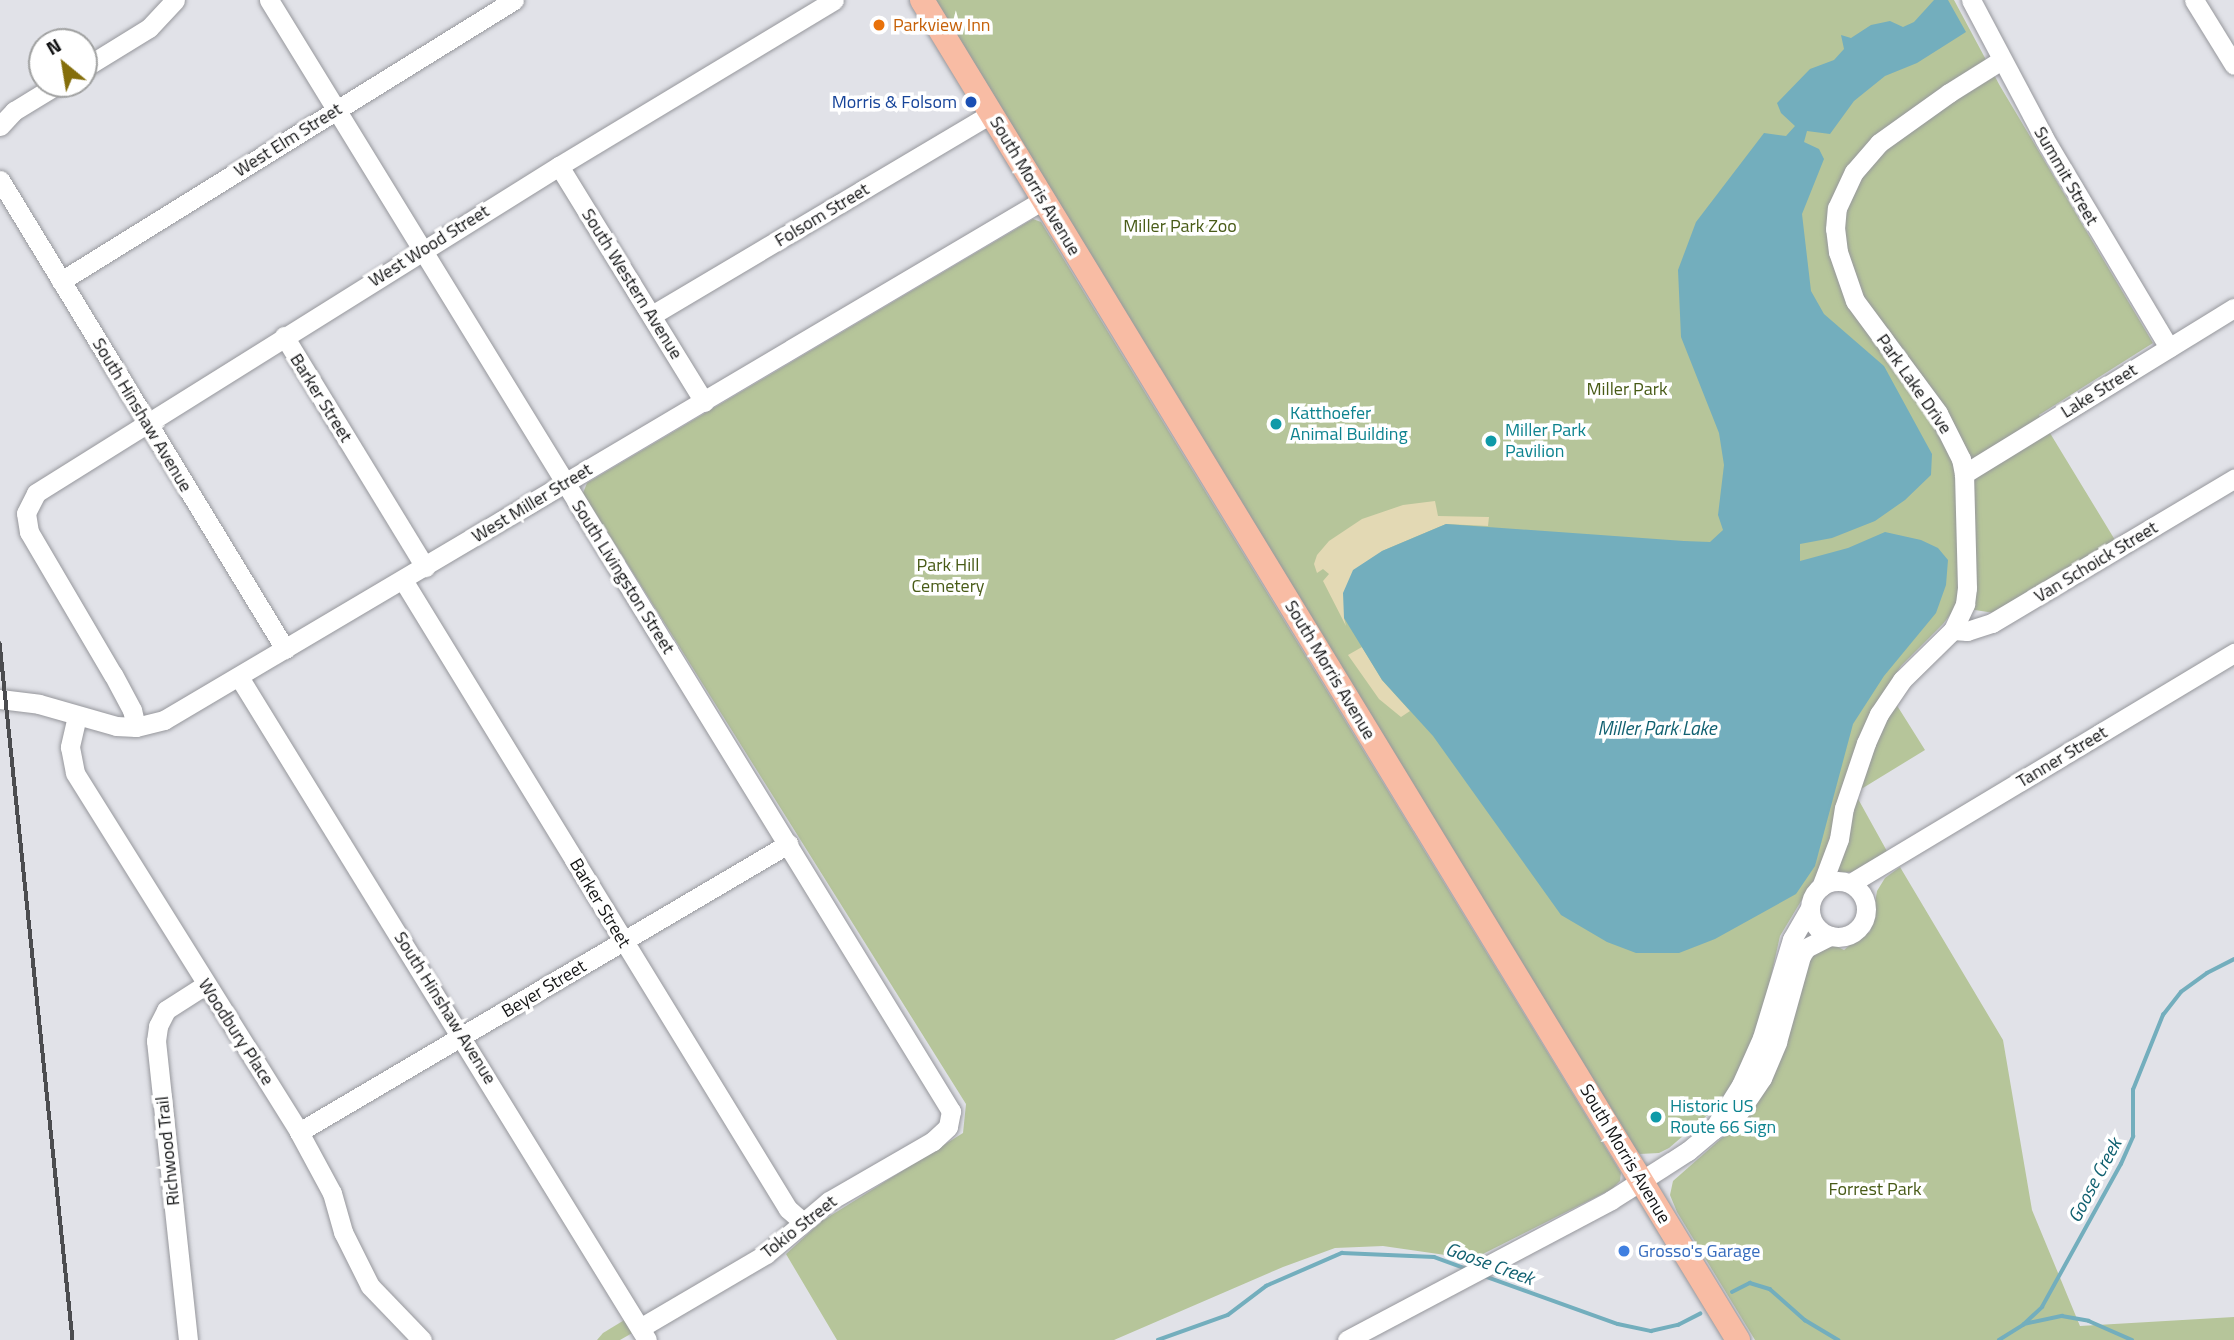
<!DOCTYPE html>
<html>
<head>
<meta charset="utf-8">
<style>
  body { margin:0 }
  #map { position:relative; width:2234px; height:1340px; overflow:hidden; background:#e1e2e8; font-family:"Titillium Web",sans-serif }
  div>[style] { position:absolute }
  .green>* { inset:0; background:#b6c59a }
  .sand>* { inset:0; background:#e3d9b4 }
  .water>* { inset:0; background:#73aebd }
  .stream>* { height:3.5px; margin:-1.75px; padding:0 1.75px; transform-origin:1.75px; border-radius:1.75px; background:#73aebd }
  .roads { filter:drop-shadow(0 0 2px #96979c) drop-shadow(0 0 2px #96979c) }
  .minor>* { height:19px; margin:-9.5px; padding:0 9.5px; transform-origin:9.5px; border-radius:9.5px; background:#fff }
  .minor>.ring { margin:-9.5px; padding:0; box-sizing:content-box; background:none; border:19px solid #fff; border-radius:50% }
  .major>* { height:24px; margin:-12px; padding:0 12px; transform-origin:12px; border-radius:12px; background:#f8bca4 }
  .rail>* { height:3.5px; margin:-1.75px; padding:0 1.75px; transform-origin:1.75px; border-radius:1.75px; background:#4b4c4f }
  .dots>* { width:19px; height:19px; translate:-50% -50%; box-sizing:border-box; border:4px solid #fff; border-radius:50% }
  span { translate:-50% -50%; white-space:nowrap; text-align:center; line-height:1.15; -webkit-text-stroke:7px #fff; paint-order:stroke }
  .food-label { font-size:18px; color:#c56008 }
  .left { translate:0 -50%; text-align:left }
  .transit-label { font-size:18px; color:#164399 }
  .right { translate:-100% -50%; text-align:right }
  .street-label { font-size:18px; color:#121314 }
  .park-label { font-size:18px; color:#485b17 }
  .culture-label { font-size:18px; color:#0d838f }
  .shop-label { font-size:18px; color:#366cbe }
  .water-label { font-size:19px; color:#116171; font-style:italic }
  .north { position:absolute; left:28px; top:28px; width:70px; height:70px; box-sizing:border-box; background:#fff; border:2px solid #a0a1a1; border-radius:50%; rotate:330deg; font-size:19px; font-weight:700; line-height:28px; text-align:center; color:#121314 }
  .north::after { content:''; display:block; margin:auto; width:24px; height:32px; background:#846e0b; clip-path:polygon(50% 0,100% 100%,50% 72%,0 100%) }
</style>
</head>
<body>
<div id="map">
  <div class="green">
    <i style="clip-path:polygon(936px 0,1954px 0,2000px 86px,2153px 343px,2039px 415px,2115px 540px,1994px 613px,1956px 607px,1943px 624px,1901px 666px,1886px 688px,1925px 750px,1858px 791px,1857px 797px,1888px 853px,1853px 872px,1818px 873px,1780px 936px,1760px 1026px,1734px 1082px,1711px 1112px,1669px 1148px,1659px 1153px,1640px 1154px,1629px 1142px)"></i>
    <i style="clip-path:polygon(1033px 219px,1041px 222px,1621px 1173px,1620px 1181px,1612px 1189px,1473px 1259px,1383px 1246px,1335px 1248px,1283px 1267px,1114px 1340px,837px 1340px,786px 1254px,822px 1221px,963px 1133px,966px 1104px,583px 493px,587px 483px)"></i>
    <i style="clip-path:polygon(1900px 867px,2003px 1040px,2032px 1210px,2080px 1326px,2234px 1317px,2234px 1340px,1755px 1340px,1677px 1212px,1670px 1195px,1673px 1181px,1732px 1129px,1808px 956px,1822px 947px,1836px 946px,1844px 950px,1860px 936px,1870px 932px,1877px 891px,1885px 878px)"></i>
    <i style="clip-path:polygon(626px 1319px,634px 1332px,620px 1340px,597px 1340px,603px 1333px)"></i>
  </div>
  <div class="sand">
    <i style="clip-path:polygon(1435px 501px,1438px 516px,1489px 517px,1488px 526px,1446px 524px,1382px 551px,1344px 618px,1346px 626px,1323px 581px,1329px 574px,1323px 569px,1317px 573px,1314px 564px,1317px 555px,1329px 541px,1362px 519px,1403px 505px)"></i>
    <i style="clip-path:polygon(1362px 647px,1382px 680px,1410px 711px,1401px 717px,1379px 699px,1348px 655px)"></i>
  </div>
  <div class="water">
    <i style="clip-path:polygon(1934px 0,1948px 0,1966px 32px,1917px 63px,1885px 76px,1854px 101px,1830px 134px,1807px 131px,1804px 142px,1819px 149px,1824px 159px,1802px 214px,1811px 291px,1824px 314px,1884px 366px,1932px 454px,1931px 475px,1905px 500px,1875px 521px,1832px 538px,1800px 544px,1800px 561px,1848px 548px,1885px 532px,1921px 540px,1938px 548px,1948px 560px,1946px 585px,1936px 613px,1884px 676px,1853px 724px,1815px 866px,1796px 894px,1715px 939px,1679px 953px,1636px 953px,1607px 942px,1561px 915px,1433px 736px,1382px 680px,1344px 618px,1343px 593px,1353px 570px,1382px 551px,1446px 524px,1684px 541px,1710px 542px,1723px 530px,1718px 515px,1724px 465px,1719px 433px,1681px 337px,1678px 270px,1696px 222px,1764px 133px,1786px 136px,1795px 126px,1781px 113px,1777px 103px,1810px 69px,1834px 60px,1844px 49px,1841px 35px,1851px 38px,1871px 25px,1890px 21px,1903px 27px,1914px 22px)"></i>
  </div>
  <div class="stream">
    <i style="left:1484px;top:1276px;width:142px;rotate:19.7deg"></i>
    <i style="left:1618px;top:1324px;width:34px;rotate:12deg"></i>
    <i style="left:1651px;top:1331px;width:28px;rotate:-13deg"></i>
    <i style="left:1678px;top:1325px;width:25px;rotate:-27deg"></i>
    <i style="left:1732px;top:1292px;width:20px;rotate:-27deg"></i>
    <i style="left:1750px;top:1283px;width:21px;rotate:17deg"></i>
    <i style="left:1770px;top:1289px;width:47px;rotate:41.5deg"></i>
    <i style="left:1805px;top:1320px;width:39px;rotate:31deg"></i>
    <i style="left:2024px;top:1324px;width:39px;rotate:-12deg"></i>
    <i style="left:2062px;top:1316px;width:27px;rotate:10deg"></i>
    <i style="left:2089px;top:1321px;width:47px;rotate:23.8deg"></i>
    <i style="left:1158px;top:1340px;width:74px;rotate:-19.7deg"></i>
    <i style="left:1228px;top:1315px;width:48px;rotate:-37.3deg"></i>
    <i style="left:1266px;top:1286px;width:83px;rotate:-23.5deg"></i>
    <i style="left:1342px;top:1253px;width:92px;rotate:2.5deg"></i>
    <i style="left:1434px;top:1257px;width:35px;rotate:20deg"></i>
    <i style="left:1999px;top:1340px;width:28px;rotate:-32deg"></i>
    <i style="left:2023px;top:1325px;width:26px;rotate:-43deg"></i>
    <i style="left:2042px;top:1307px;width:163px;rotate:-61.1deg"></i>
    <i style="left:2121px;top:1164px;width:30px;rotate:-66deg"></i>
    <i style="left:2133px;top:1137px;width:47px;rotate:-90deg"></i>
    <i style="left:2133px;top:1090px;width:81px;rotate:-68.2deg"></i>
    <i style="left:2163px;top:1015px;width:29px;rotate:-52deg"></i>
    <i style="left:2181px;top:992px;width:32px;rotate:-36deg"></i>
    <i style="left:2207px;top:973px;width:30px;rotate:-27deg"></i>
  </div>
  <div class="roads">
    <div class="minor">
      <i style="left:269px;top:0;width:1304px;rotate:58.46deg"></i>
      <i style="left:951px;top:1111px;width:16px;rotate:101deg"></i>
      <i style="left:948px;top:1127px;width:21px;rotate:137deg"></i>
      <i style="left:933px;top:1141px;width:120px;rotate:150deg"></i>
      <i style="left:829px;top:1201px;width:82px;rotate:139.9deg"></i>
      <i style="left:766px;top:1254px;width:146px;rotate:149.6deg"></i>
      <i style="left:1971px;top:0;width:156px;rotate:62.1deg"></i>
      <i style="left:2044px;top:138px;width:244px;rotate:59.2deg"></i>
      <i style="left:2194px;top:0;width:76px;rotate:58.4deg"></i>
      <i style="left:84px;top:68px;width:76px;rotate:-31.6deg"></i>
      <i style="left:149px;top:28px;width:38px;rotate:-47deg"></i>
      <i style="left:0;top:126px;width:21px;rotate:-47deg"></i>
      <i style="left:14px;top:111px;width:52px;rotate:-31.5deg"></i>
      <i style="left:559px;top:166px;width:277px;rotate:58.4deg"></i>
      <i style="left:0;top:180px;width:549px;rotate:58.71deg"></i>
      <i style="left:61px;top:281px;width:533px;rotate:-31.81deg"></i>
      <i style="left:652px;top:315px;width:394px;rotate:-30.7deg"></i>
      <i style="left:284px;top:336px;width:271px;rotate:58.6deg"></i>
      <i style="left:1964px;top:474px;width:317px;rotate:-31.6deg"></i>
      <i style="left:403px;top:580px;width:737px;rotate:58.53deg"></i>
      <i style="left:788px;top:1209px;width:20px;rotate:41deg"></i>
      <i style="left:1953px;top:630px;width:14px;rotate:4deg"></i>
      <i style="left:1967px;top:631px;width:26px;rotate:-18deg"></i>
      <i style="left:1992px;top:623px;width:282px;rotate:-30.8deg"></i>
      <i style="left:239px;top:677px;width:778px;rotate:58.39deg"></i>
      <i style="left:0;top:699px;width:39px;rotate:7deg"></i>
      <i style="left:39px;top:704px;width:80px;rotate:15.9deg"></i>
      <i style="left:116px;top:726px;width:20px;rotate:3deg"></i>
      <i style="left:136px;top:727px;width:29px;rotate:-14deg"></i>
      <i style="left:164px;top:720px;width:1021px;rotate:-30.61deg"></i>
      <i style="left:77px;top:716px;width:32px;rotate:103deg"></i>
      <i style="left:70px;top:747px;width:26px;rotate:79deg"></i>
      <i style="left:75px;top:773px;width:423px;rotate:58deg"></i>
      <i style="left:299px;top:1132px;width:69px;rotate:61.6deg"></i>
      <i style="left:332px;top:1193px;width:41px;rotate:74.2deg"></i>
      <i style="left:343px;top:1232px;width:60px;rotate:63.4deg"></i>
      <i style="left:370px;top:1286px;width:75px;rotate:46.1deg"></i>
      <i style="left:136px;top:727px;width:17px;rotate:-103deg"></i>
      <i style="left:132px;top:710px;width:40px;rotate:-118deg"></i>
      <i style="left:113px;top:675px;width:166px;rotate:-120.4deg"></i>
      <i style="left:29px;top:532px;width:19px;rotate:-99deg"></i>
      <i style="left:26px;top:513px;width:22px;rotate:-63deg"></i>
      <i style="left:36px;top:493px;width:617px;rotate:-32.02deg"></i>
      <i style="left:559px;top:166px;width:321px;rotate:-31.1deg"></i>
      <i class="ring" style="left:1810px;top:881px;width:37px;height:37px"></i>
      <i style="left:1851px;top:883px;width:447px;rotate:-31deg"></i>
      <i style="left:1821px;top:887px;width:51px;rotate:-69.4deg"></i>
      <i style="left:1839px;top:839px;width:31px;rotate:-81deg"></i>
      <i style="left:1844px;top:808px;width:69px;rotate:-71.3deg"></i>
      <i style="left:1866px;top:743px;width:32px;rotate:-66deg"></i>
      <i style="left:1879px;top:714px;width:41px;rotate:-55.9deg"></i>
      <i style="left:1902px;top:680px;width:71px;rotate:-44.4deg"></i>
      <i style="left:1953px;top:630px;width:29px;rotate:-65deg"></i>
      <i style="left:1965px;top:604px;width:16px;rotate:-83deg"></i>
      <i style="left:1967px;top:588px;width:114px;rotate:-91.5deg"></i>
      <i style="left:1964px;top:474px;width:15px;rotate:-101deg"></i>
      <i style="left:1961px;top:459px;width:51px;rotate:-116.6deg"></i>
      <i style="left:1938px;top:413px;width:139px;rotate:-126.5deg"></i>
      <i style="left:1855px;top:301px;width:52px;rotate:-109.1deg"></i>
      <i style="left:1838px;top:252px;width:23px;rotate:-97deg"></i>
      <i style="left:1835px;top:229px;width:21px;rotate:-85deg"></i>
      <i style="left:1837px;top:208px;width:40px;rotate:-65deg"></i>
      <i style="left:1854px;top:172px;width:38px;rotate:-49deg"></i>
      <i style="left:1879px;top:143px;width:86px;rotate:-35.5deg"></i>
      <i style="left:1949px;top:93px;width:60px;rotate:-32.1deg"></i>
      <i style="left:1810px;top:908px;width:36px;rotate:120deg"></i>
      <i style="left:1792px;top:939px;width:103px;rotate:106.9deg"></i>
      <i style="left:1762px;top:1038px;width:51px;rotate:114.1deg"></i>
      <i style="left:1741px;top:1085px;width:53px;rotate:121.9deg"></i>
      <i style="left:1713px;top:1130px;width:28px;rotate:-32deg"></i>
      <i style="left:1737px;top:1115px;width:45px;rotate:-56deg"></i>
      <i style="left:1762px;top:1078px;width:39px;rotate:-67deg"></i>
      <i style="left:1777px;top:1042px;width:89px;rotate:-74.4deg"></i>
      <i style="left:1801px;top:956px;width:9px;rotate:-58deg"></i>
      <i style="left:1806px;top:948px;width:27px;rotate:-27deg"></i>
      <i style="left:299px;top:1132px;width:568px;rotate:-30.5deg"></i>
      <i style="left:188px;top:1340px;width:301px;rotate:-96.1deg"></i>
      <i style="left:156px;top:1041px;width:15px;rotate:-82deg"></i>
      <i style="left:158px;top:1026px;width:18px;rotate:-63deg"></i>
      <i style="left:166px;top:1010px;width:46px;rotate:-32.7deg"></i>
      <i style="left:1347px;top:1340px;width:299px;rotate:-27.9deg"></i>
      <i style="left:1611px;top:1200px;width:91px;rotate:-32.5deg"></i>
      <i style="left:1688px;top:1151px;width:33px;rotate:-40deg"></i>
    </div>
    <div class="major">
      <i style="left:922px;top:0;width:1569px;rotate:58.66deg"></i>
    </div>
  </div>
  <div class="rail">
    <i style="left:0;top:643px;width:701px;rotate:84.02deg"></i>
  </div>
  <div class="dots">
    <i style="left:879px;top:25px;background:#e8710a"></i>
    <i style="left:971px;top:102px;background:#1a4fb4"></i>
    <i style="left:1276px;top:424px;background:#0f9aa8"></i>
    <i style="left:1491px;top:441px;background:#0f9aa8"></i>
    <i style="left:1656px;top:1117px;background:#0f9aa8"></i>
    <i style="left:1624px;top:1251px;background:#3f7fe0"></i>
  </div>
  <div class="food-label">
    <span class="left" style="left:893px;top:25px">Parkview Inn</span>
  </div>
  <div class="transit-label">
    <span class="right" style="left:957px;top:102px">Morris &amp; Folsom</span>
  </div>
  <div class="street-label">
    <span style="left:288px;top:140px;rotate:-32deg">West Elm Street</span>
    <span style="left:2066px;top:176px;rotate:60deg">Summit Street</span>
    <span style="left:1035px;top:186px;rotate:59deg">South Morris Avenue</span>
    <span style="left:822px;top:215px;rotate:-31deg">Folsom Street</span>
    <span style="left:429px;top:246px;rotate:-32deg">West Wood Street</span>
    <span style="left:632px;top:284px;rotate:58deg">South Western Avenue</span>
    <span style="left:1914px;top:384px;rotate:55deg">Park Lake Drive</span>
    <span style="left:2099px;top:391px;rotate:-32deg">Lake Street</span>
    <span style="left:321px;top:398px;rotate:58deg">Barker Street</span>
    <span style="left:142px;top:415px;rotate:59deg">South Hinshaw Avenue</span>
    <span style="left:532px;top:503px;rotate:-31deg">West Miller Street</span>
    <span style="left:2096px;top:562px;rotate:-31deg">Van Schoick Street</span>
    <span style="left:623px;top:577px;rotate:58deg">South Livingston Street</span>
    <span style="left:1330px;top:670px;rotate:59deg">South Morris Avenue</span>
    <span style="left:2062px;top:757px;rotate:-31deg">Tanner Street</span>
    <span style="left:600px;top:903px;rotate:59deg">Barker Street</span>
    <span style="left:544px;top:989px;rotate:-31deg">Beyer Street</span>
    <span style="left:445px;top:1008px;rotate:58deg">South Hinshaw Avenue</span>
    <span style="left:236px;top:1032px;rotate:57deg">Woodbury Place</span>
    <span style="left:168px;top:1151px;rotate:-96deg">Richwood Trail</span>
    <span style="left:1625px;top:1154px;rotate:59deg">South Morris Avenue</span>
    <span style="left:799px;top:1227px;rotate:-38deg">Tokio Street</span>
  </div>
  <div class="park-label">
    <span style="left:1180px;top:226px">Miller Park Zoo</span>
    <span style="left:1627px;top:389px">Miller Park</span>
    <span style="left:948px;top:576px">Park Hill<br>Cemetery</span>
    <span style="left:1875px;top:1189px">Forrest Park</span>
  </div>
  <div class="culture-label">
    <span class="left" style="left:1290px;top:424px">Katthoefer<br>Animal Building</span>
    <span class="left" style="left:1505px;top:441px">Miller Park<br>Pavilion</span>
    <span class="left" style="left:1670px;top:1117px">Historic US<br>Route 66 Sign</span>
  </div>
  <div class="shop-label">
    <span class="left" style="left:1638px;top:1251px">Grosso's Garage</span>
  </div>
  <div class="water-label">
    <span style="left:1657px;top:728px">Miller Park Lake</span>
    <span style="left:2094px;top:1180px;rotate:-62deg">Goose Creek</span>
    <span style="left:1490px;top:1263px;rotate:20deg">Goose Creek</span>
  </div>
  <div class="north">N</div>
</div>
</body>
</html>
